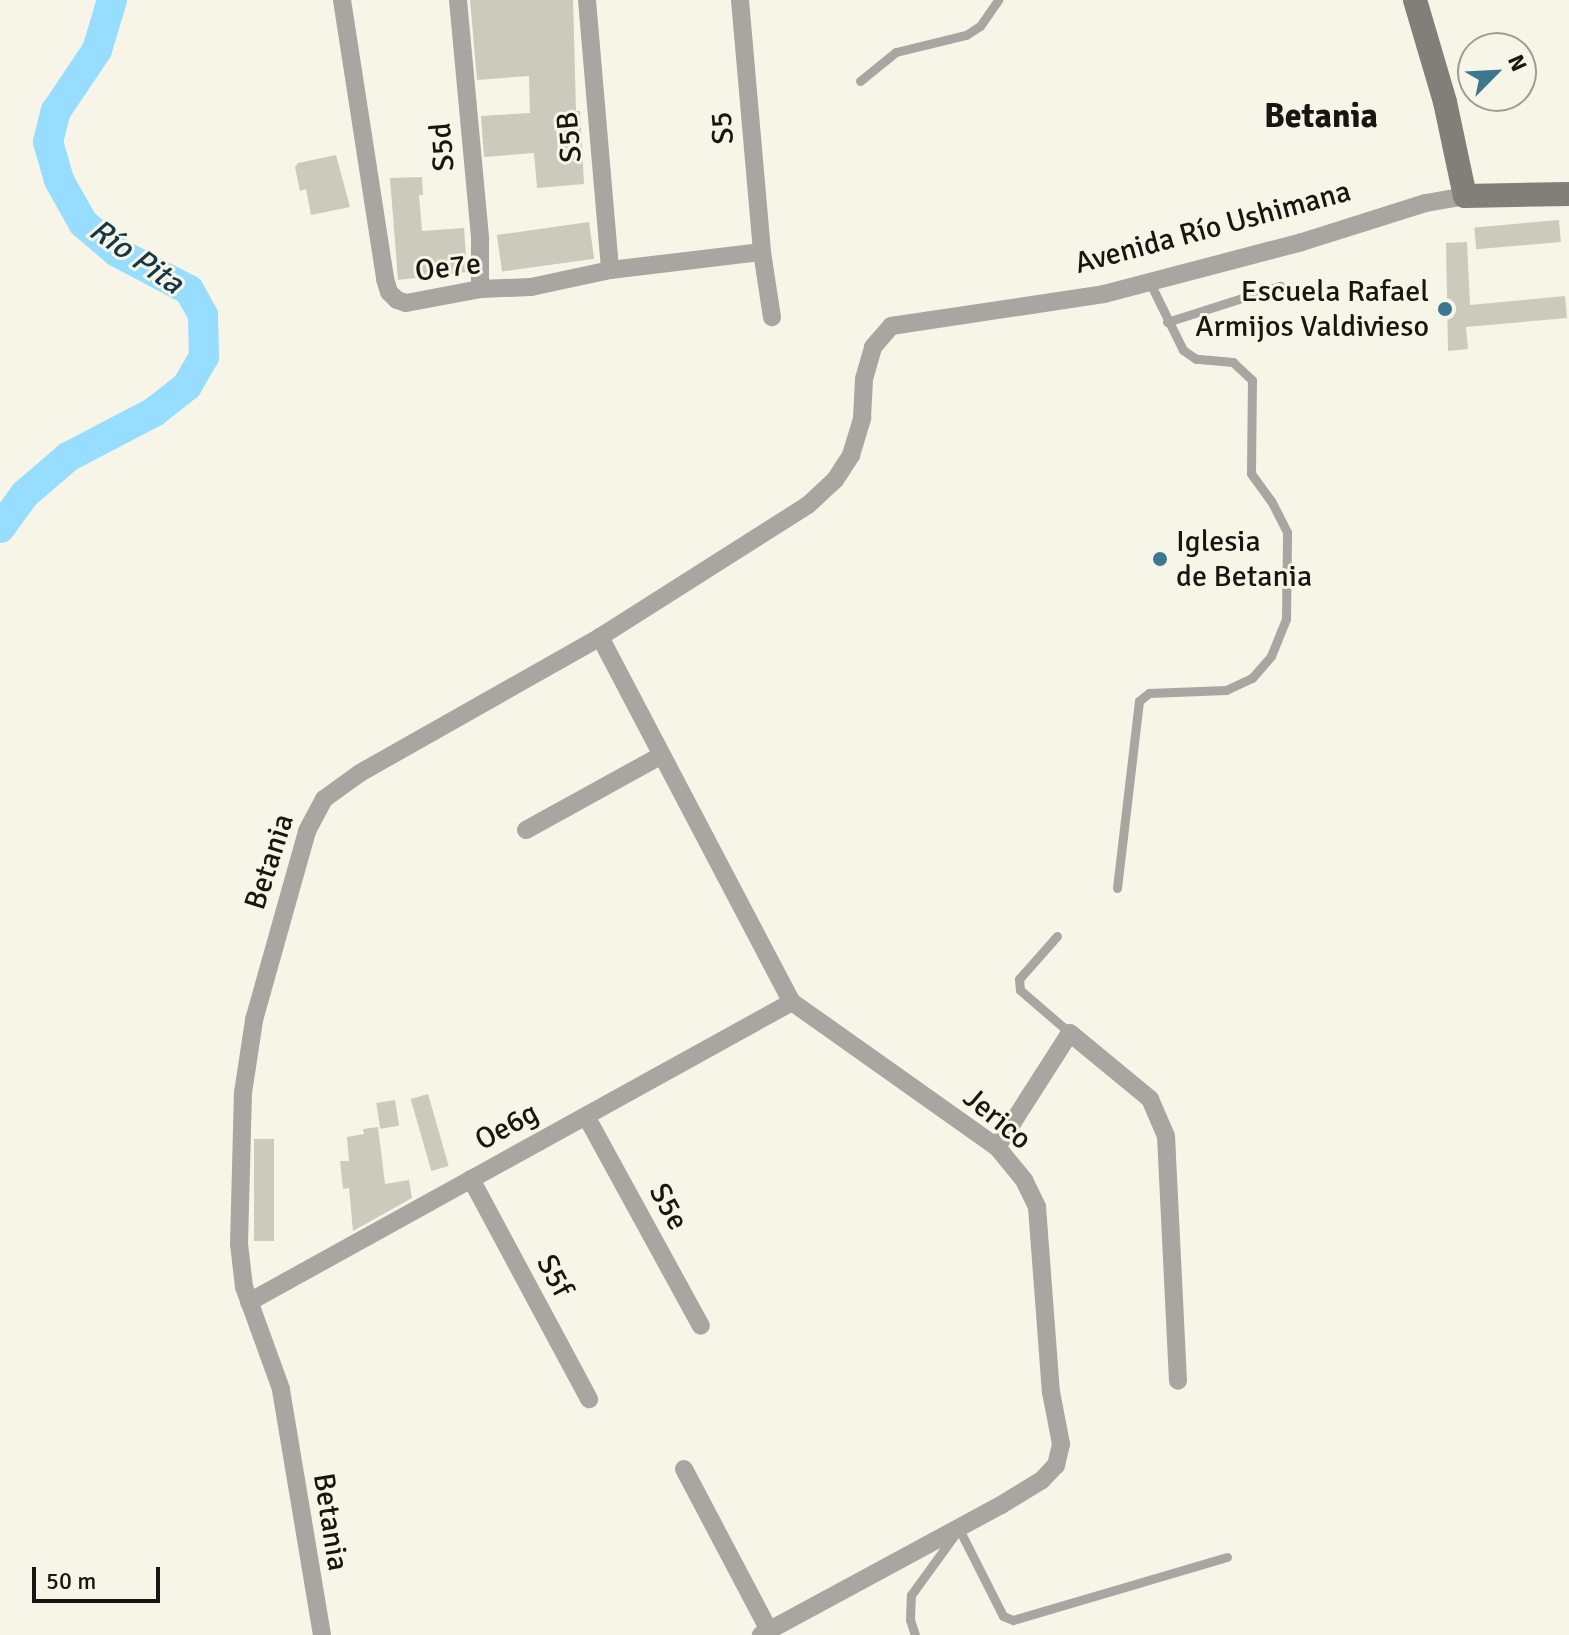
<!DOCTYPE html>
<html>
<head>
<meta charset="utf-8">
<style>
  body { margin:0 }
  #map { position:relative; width:1569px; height:1635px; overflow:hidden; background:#f6f5e7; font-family:Signika,sans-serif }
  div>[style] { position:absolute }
  .river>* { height:30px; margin:-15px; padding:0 15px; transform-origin:15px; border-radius:15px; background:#96ddff }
  .building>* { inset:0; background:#cbcabc; transform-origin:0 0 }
  .lane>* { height:9px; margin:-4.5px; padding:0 4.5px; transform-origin:4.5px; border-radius:4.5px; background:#a7a6a0 }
  .street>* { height:18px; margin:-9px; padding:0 9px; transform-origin:9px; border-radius:9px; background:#a7a6a0 }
  .secondary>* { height:24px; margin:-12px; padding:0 12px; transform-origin:12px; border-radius:12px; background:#818078 }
  .dots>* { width:22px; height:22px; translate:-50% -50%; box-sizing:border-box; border:4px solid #f6f5e7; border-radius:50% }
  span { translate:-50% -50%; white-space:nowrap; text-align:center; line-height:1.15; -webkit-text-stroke:6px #f6f5e7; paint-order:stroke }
  .street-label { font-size:30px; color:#171611 }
  .poi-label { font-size:30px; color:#171611 }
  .right { translate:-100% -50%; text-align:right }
  .left { translate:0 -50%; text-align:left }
  .water-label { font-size:32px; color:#153644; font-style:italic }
  .quarter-label { font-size:34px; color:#171611; font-weight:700 }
  .north { position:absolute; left:1457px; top:32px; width:80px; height:80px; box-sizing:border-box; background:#f6f5e7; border:2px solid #9d9c91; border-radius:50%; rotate:66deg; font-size:22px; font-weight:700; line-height:32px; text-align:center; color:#171611 }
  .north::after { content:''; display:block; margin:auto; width:28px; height:36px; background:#3c768f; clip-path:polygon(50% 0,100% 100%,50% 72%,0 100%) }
  .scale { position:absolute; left:32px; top:1567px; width:128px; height:36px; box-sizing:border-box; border:4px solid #171611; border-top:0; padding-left:10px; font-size:24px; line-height:28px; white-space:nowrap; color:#171611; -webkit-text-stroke:6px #f6f5e7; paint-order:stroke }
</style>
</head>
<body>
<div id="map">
  <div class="river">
    <i style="left:0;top:528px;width:42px;rotate:-53.7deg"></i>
    <i style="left:25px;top:494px;width:57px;rotate:-40.7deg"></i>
    <i style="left:68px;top:457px;width:97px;rotate:-27.6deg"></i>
    <i style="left:154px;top:412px;width:42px;rotate:-38.2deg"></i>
    <i style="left:187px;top:386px;width:34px;rotate:-60deg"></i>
    <i style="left:204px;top:357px;width:42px;rotate:-91.4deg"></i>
    <i style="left:203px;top:315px;width:29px;rotate:-119deg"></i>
    <i style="left:189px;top:290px;width:81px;rotate:-152.2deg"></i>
    <i style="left:117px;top:252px;width:45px;rotate:-139.5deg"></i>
    <i style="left:83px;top:223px;width:49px;rotate:-119.2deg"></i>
    <i style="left:59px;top:180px;width:40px;rotate:-106deg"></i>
    <i style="left:48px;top:142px;width:32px;rotate:-76deg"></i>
    <i style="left:56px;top:111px;width:73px;rotate:-56.1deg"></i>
    <i style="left:97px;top:50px;width:52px;rotate:-73.3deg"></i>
  </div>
  <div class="building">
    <i style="clip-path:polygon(470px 0,573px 0,576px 111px,580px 111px,584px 184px,537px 188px,534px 153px,484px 157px,481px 116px,530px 113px,529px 76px,477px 80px)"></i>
    <i style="clip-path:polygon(336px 155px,350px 207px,311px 215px,306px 189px,300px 191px,295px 167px,298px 163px)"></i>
    <i style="clip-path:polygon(422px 177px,423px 195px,419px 195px,422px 231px,464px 228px,467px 272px,398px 280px,390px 178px)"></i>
    <i style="left:1559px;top:220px;width:22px;height:85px;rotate:85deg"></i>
    <i style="left:589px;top:222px;width:37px;height:93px;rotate:82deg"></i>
    <i style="clip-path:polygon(1467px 242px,1470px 305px,1565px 296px,1567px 318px,1466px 327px,1468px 349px,1448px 351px,1446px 243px)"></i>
    <i style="left:428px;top:1094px;width:75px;height:18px;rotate:74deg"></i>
    <i style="left:395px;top:1100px;width:26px;height:19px;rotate:81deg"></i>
    <i style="clip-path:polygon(378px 1127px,385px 1184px,409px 1180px,412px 1198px,353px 1231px,349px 1188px,343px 1189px,340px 1161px,349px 1161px,347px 1137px,364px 1134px,363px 1129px)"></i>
    <i style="left:254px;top:1139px;width:20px;height:102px"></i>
  </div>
  <div class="lane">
    <i style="left:860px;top:81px;width:46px;rotate:-38.9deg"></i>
    <i style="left:896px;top:52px;width:72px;rotate:-13.7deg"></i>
    <i style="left:966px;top:35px;width:17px;rotate:-33deg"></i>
    <i style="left:980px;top:26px;width:32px;rotate:-55deg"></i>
    <i style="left:1167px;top:322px;width:119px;rotate:-17.7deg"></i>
    <i style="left:1117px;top:888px;width:188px;rotate:-83.3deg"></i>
    <i style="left:1139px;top:701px;width:13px;rotate:-39deg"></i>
    <i style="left:1149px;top:693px;width:77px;rotate:-2.2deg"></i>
    <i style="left:1226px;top:690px;width:29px;rotate:-25deg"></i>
    <i style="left:1252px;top:678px;width:29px;rotate:-49deg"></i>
    <i style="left:1271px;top:656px;width:40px;rotate:-68deg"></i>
    <i style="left:1286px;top:619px;width:87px;rotate:-89.3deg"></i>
    <i style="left:1287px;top:532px;width:35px;rotate:-117deg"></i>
    <i style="left:1271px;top:501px;width:34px;rotate:-126deg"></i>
    <i style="left:1251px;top:473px;width:93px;rotate:-89.4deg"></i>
    <i style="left:1252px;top:380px;width:26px;rotate:-137deg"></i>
    <i style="left:1233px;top:362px;width:37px;rotate:-175deg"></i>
    <i style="left:1196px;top:359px;width:16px;rotate:-145deg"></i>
    <i style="left:1183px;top:350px;width:75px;rotate:-116.2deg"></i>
    <i style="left:1057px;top:936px;width:57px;rotate:131.5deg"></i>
    <i style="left:1019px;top:979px;width:11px;rotate:85deg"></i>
    <i style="left:1020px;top:990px;width:66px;rotate:40.7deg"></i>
    <i style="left:915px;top:1635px;width:16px;rotate:-108deg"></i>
    <i style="left:910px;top:1620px;width:25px;rotate:-88deg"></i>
    <i style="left:911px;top:1595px;width:82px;rotate:-54deg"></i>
    <i style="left:959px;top:1529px;width:97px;rotate:63.2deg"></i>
    <i style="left:1003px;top:1616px;width:11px;rotate:22deg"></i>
    <i style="left:1013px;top:1620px;width:223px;rotate:-16.4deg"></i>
  </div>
  <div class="street">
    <i style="left:342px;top:0;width:282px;rotate:81.2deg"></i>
    <i style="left:385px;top:279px;width:14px;rotate:73deg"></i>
    <i style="left:389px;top:292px;width:11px;rotate:45deg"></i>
    <i style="left:397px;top:300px;width:9px;rotate:18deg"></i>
    <i style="left:406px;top:303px;width:75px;rotate:-10.7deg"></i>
    <i style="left:480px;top:289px;width:51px;rotate:-2.2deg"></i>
    <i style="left:531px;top:287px;width:81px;rotate:-12.1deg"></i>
    <i style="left:610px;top:270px;width:153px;rotate:-6.8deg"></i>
    <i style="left:458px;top:0;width:240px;rotate:84.7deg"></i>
    <i style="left:480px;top:239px;width:50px;rotate:90deg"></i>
    <i style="left:587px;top:0;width:271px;rotate:85.1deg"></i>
    <i style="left:740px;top:0;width:253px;rotate:85deg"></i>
    <i style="left:762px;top:252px;width:66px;rotate:81.3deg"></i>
    <i style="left:600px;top:637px;width:412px;rotate:62.3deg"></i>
    <i style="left:792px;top:1002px;width:251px;rotate:35.3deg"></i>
    <i style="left:997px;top:1147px;width:43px;rotate:50.7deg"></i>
    <i style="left:1024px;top:1180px;width:30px;rotate:64deg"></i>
    <i style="left:1037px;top:1207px;width:186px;rotate:85.7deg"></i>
    <i style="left:1051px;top:1392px;width:53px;rotate:79.1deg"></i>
    <i style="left:1061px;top:1444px;width:22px;rotate:103deg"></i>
    <i style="left:1056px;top:1465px;width:21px;rotate:133deg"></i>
    <i style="left:1042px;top:1480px;width:48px;rotate:148.6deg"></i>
    <i style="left:1001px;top:1505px;width:273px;rotate:151.6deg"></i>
    <i style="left:526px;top:830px;width:155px;rotate:-28.9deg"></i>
    <i style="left:586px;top:1116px;width:239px;rotate:61.3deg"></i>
    <i style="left:997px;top:1147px;width:135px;rotate:-57.4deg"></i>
    <i style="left:1070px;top:1033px;width:104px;rotate:39.5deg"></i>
    <i style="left:1150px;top:1099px;width:40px;rotate:66.6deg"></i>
    <i style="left:1166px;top:1136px;width:245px;rotate:87.2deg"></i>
    <i style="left:471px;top:1179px;width:250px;rotate:61.8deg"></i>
    <i style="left:249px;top:1302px;width:620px;rotate:-28.92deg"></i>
    <i style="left:684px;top:1469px;width:182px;rotate:62.2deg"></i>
    <i style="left:322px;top:1635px;width:249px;rotate:-99.5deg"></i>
    <i style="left:281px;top:1389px;width:109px;rotate:-109.9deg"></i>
    <i style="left:244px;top:1287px;width:43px;rotate:-96.6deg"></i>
    <i style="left:239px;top:1244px;width:151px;rotate:-88.5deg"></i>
    <i style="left:243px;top:1093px;width:74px;rotate:-81.4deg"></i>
    <i style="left:254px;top:1020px;width:196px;rotate:-74.3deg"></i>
    <i style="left:307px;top:831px;width:36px;rotate:-62deg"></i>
    <i style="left:324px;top:799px;width:44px;rotate:-35.8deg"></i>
    <i style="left:360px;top:773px;width:276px;rotate:-29.5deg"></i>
    <i style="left:600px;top:637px;width:246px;rotate:-32.4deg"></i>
    <i style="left:808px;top:505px;width:37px;rotate:-43deg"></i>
    <i style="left:835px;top:480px;width:30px;rotate:-57deg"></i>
    <i style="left:851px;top:455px;width:39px;rotate:-73deg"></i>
    <i style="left:862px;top:418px;width:39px;rotate:-87deg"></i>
    <i style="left:864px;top:379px;width:33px;rotate:-74deg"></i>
    <i style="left:873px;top:347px;width:28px;rotate:-49deg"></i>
    <i style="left:891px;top:326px;width:215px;rotate:-8.5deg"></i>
    <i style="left:1104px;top:294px;width:205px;rotate:-14.7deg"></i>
    <i style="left:1302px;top:242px;width:130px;rotate:-17.5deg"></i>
    <i style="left:1426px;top:203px;width:40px;rotate:-10deg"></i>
  </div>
  <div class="secondary">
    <i style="left:1415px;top:0;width:106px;rotate:73.6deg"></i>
    <i style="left:1445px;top:102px;width:96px;rotate:78deg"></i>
    <i style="left:1465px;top:196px;width:104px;rotate:-1.1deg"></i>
  </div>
  <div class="dots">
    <i style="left:1445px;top:309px;background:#3c768f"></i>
    <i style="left:1160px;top:559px;background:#3c768f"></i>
  </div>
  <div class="street-label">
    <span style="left:723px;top:128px;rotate:-95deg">S5</span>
    <span style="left:570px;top:137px;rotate:-95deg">S5B</span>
    <span style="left:443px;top:147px;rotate:-95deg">S5d</span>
    <span style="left:1213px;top:228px;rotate:-15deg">Avenida Río Ushimana</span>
    <span style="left:448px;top:268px;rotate:-7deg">Oe7e</span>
    <span style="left:270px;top:862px;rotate:-72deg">Betania</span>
    <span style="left:997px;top:1119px;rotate:40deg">Jerico</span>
    <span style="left:507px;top:1127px;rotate:-29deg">Oe6g</span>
    <span style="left:668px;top:1207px;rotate:61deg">S5e</span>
    <span style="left:554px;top:1276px;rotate:62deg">S5f</span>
    <span style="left:330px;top:1522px;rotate:81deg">Betania</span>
  </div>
  <div class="poi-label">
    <span class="right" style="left:1429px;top:309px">Escuela Rafael<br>Armijos Valdivieso</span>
    <span class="left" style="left:1176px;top:559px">Iglesia<br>de Betania</span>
  </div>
  <div class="water-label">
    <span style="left:136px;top:257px;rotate:35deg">Río Pita</span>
  </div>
  <div class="quarter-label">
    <span style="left:1321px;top:117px">Betania</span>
  </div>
  <div class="north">N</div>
  <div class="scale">50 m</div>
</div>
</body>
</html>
